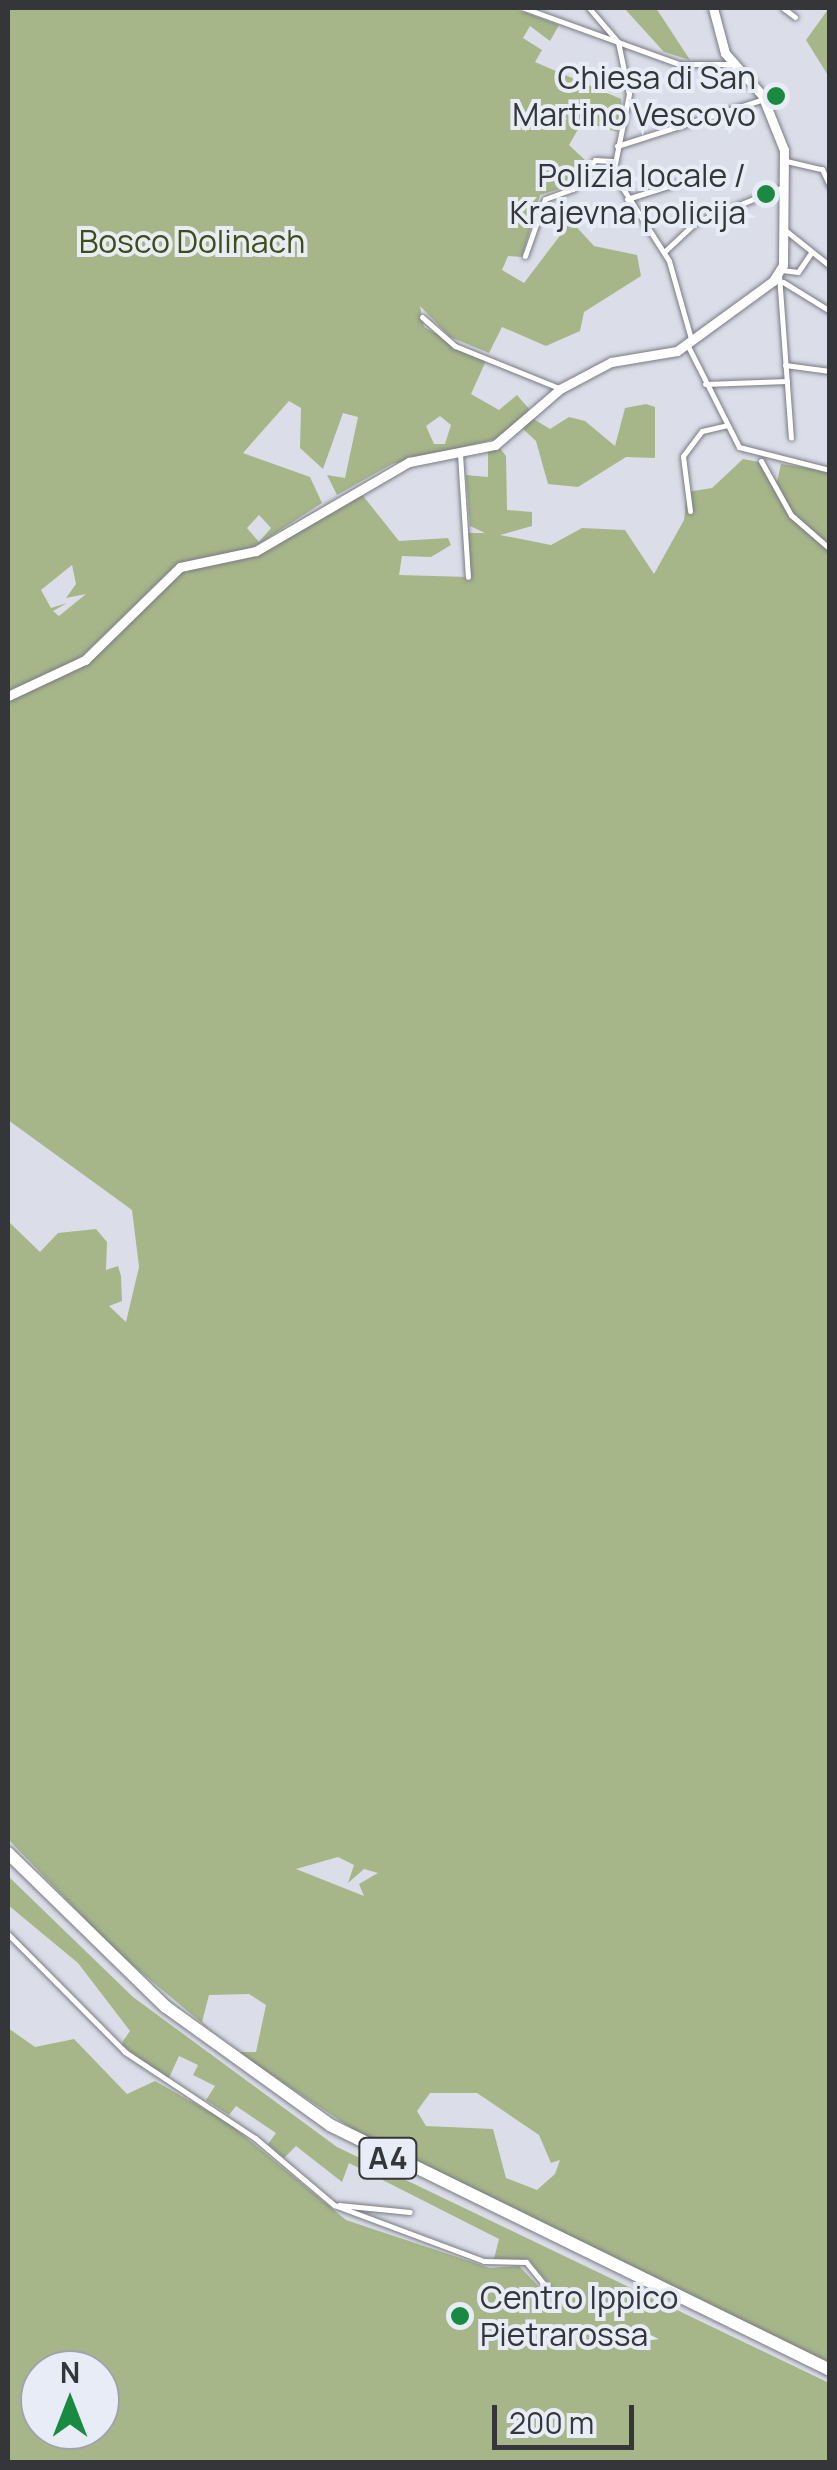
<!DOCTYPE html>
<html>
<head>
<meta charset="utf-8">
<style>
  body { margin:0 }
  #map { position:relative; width:837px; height:2470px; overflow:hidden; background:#dbdee8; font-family:Manrope,sans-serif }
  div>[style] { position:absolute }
  .green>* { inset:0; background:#a7b689 }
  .roads { filter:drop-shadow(0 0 2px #787a83) drop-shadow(0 0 2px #787a83) }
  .street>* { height:5px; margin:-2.5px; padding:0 2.5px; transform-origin:2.5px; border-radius:2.5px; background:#fff }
  .secondary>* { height:9px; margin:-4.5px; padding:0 4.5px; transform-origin:4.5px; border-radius:4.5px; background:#fff }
  .highway>* { height:12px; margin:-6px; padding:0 6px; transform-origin:6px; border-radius:6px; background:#fff }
  .dots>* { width:28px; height:28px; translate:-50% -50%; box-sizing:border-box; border:5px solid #e8ecf6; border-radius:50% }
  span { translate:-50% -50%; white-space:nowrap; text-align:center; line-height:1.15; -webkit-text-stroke:8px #e8ecf6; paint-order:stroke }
  .shield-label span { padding:2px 8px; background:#e8ecf6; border:2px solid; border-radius:8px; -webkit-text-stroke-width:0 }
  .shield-label { font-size:30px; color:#35363a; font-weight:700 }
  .poi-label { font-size:32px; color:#35363a }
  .right { translate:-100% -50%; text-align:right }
  .left { translate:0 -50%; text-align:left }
  .park-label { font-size:32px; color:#3f4e13 }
  .frame { position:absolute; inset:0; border:10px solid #35363a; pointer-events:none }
  .north { position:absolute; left:20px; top:2350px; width:100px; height:100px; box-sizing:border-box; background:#e8ecf6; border:2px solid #a0a3ab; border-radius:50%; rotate:0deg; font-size:28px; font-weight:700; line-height:40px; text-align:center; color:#35363a }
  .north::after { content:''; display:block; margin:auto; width:35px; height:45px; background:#1a8a43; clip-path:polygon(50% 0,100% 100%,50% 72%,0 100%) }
  .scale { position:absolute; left:492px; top:2405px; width:142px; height:45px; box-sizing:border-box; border:5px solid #35363a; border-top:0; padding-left:12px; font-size:30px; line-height:35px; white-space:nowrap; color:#35363a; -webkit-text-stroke:8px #e8ecf6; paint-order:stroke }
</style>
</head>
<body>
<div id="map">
  <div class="green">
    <i style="clip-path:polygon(evenodd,8px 8px,513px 8px,559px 25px,550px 41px,530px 26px,523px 38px,542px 50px,535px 62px,621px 99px,623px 113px,617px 132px,585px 122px,577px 131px,569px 145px,586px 161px,569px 186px,540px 195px,522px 257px,508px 256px,502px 270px,524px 283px,571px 221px,594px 246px,637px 255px,641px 276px,584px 312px,580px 331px,546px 346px,502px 327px,489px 353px,450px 337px,420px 306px,424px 327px,486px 361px,471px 394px,499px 410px,517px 395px,530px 410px,500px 438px,392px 464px,337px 495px,327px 475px,345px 478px,358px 417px,343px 413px,323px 469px,300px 448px,301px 408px,289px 401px,243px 453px,310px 477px,322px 503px,254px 547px,176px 565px,78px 660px,8px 693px,8px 8px,440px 416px,451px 425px,445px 444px,434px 444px,426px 426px,440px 416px,8px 8px,259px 515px,271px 528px,259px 542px,247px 528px,259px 515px,8px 8px,72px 565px,76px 584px,66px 598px,86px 594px,59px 616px,53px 611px,67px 603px,51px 608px,41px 590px,72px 565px)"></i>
    <i style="clip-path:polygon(624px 8px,656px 8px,690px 60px,664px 52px)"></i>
    <i style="clip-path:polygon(829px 8px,829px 77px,806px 40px)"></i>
    <i style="clip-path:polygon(646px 404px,655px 407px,655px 458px,626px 457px,578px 487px,548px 484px,536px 441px,523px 429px,532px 418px,550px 429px,569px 417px,585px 421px,615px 446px,625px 408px)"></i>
    <i style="clip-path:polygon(evenodd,498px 446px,506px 456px,507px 510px,532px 512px,532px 526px,500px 535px,551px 545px,582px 528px,625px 530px,654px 574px,684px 520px,687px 492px,712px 488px,743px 459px,765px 463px,777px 482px,781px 464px,829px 471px,829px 2365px,384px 2150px,237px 2052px,256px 2052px,266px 2005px,249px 1994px,209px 1995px,202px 2022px,220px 2038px,118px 1953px,8px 1839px,8px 1221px,40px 1252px,58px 1233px,96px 1229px,107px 1242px,106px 1270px,118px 1266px,121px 1276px,122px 1301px,109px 1306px,126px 1322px,139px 1267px,132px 1210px,8px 1120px,8px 696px,74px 668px,175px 569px,256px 551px,360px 492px,399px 541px,448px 538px,451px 545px,431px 557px,402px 556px,399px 575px,468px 577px,466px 533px,485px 533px,470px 526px,466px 475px,488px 477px,488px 451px,498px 446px,338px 1857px,354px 1865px,348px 1883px,364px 1869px,378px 1873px,359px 1884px,364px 1896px,296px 1869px,338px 1857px,498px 446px,430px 2093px,477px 2093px,539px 2135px,551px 2163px,560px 2160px,555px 2174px,537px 2190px,506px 2178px,493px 2129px,426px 2126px,417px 2111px,430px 2093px)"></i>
    <i style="clip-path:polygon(evenodd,8px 1876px,133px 1997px,337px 2147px,829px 2383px,829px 2462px,8px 2462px,8px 2028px,35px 2047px,74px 2039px,127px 2094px,155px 2081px,226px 2121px,346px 2220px,490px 2268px,519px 2266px,546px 2294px,554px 2290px,528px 2259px,494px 2259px,499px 2239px,349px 2163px,342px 2182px,296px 2146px,284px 2158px,268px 2144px,276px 2133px,236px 2106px,229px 2115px,206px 2100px,215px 2086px,193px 2075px,198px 2065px,179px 2056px,168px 2080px,147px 2065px,121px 2044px,130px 2031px,78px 1963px,8px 1905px,8px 1876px,40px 2370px,100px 2370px,100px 2430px,40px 2430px,40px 2370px)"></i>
  </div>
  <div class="roads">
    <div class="street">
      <i style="left:524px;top:8px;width:165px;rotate:19.9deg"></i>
      <i style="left:679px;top:64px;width:53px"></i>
      <i style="left:589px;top:8px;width:45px;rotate:49.5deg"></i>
      <i style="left:618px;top:42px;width:53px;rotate:78.1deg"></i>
      <i style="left:629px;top:94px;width:81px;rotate:101.4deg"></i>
      <i style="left:613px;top:173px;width:104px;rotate:57.5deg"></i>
      <i style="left:669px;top:261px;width:81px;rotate:74.2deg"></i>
      <i style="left:783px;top:8px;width:15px;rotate:37deg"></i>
      <i style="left:617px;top:146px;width:154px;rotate:-17.7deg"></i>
      <i style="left:786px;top:161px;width:37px;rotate:13deg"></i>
      <i style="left:822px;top:169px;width:19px;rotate:65deg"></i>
      <i style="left:627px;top:199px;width:60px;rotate:-17.5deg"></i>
      <i style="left:785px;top:230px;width:58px;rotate:38.7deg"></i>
      <i style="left:664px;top:252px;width:44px;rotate:-43.2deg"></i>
      <i style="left:696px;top:222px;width:92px;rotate:-21.8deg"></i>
      <i style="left:525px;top:256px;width:60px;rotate:-70.7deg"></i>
      <i style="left:545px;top:199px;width:30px;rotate:-20deg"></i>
      <i style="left:573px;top:189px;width:36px;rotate:-53deg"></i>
      <i style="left:595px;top:160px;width:17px;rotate:3deg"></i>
      <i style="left:782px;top:270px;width:16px;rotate:7deg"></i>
      <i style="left:798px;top:272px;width:22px;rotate:-56deg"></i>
      <i style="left:779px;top:275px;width:163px;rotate:85.8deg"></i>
      <i style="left:783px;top:282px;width:55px;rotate:31.7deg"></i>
      <i style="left:422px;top:317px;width:44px;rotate:41.3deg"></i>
      <i style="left:455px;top:346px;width:112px;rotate:22deg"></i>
      <i style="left:687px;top:344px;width:115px;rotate:63.2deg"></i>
      <i style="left:739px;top:447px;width:94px;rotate:14.2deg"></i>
      <i style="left:785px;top:365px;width:45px;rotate:7.6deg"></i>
      <i style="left:705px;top:384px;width:82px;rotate:-2.1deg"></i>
      <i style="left:460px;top:454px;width:123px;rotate:86.3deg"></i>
      <i style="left:761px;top:461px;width:62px;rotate:60.9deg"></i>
      <i style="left:791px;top:515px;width:52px;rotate:41.1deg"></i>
      <i style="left:690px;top:511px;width:55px;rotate:-97.3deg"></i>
      <i style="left:683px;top:456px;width:31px;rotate:-53deg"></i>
      <i style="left:702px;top:431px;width:26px;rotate:-13deg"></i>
      <i style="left:8px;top:1934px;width:166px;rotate:45.2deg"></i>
      <i style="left:125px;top:2052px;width:156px;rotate:33.5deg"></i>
      <i style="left:255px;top:2138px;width:104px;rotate:40.3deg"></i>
      <i style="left:334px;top:2205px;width:160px;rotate:20.5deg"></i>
      <i style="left:484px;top:2261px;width:42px;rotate:1.4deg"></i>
      <i style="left:526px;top:2262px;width:36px;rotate:51deg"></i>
      <i style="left:339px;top:2205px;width:71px;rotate:5.6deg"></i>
    </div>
    <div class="secondary">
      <i style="left:8px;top:696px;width:85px;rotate:-25.1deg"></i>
      <i style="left:85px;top:660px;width:133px;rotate:-44.4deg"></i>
      <i style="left:180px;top:567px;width:78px;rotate:-11.9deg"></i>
      <i style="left:256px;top:551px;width:177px;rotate:-30.2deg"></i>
      <i style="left:409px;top:462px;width:88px;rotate:-11.2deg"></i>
      <i style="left:495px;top:445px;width:86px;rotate:-40.7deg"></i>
      <i style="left:560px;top:389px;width:58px;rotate:-27.9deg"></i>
      <i style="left:611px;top:362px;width:67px;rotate:-9.5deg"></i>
      <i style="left:677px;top:351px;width:119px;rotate:-36.1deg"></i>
      <i style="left:773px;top:281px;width:19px;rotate:-58deg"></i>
      <i style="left:783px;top:265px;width:115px;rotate:-89.5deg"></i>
      <i style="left:784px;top:150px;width:59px;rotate:-111.8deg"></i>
      <i style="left:762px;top:95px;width:56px;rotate:-131.4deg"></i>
      <i style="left:725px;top:53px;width:47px;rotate:-104.9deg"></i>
    </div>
    <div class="highway">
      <i style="left:8px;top:1853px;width:221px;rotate:44.3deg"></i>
      <i style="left:166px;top:2007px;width:202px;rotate:35.7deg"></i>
      <i style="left:330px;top:2125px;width:557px;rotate:26.1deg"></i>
    </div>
  </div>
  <div class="dots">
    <i style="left:776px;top:96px;background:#1a8a43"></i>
    <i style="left:766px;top:194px;background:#1a8a43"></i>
    <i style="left:460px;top:2316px;background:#1a8a43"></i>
  </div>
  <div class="shield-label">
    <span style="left:388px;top:2158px">A4</span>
  </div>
  <div class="poi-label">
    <span class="right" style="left:756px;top:96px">Chiesa di San<br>Martino Vescovo</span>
    <span class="right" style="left:746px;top:194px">Polizia locale /<br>Krajevna policija</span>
    <span class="left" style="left:480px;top:2316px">Centro Ippico<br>Pietrarossa</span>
  </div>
  <div class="park-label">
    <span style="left:192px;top:241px">Bosco Dolinach</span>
  </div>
  <div class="frame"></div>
  <div class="north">N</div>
  <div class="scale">200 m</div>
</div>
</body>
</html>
